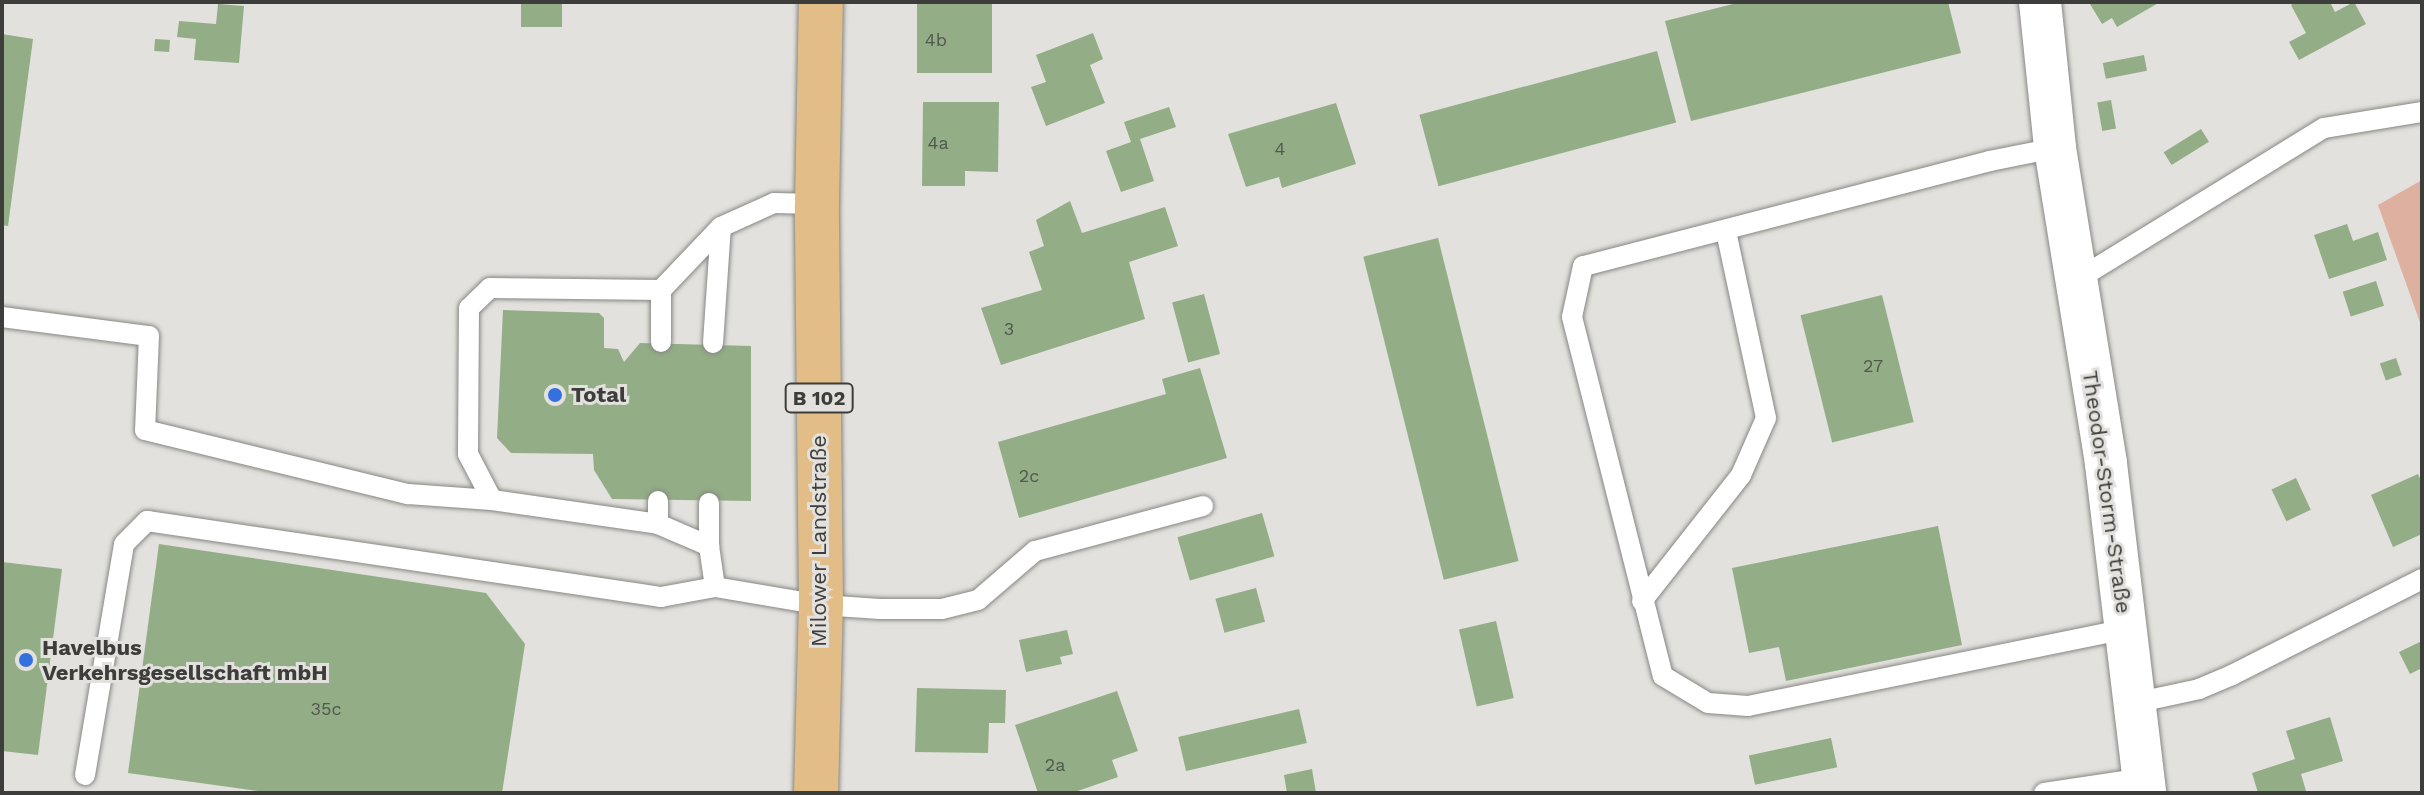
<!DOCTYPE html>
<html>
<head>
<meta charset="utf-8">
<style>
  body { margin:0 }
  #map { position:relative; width:2424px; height:795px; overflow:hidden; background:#e2e1dd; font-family:"Work Sans",sans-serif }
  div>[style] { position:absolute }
  .green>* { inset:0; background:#deb09f }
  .building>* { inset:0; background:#93ad86; transform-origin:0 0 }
  .roads { filter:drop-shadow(0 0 2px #878783) drop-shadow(0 0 2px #878783) }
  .lane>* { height:20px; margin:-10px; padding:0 10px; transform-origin:10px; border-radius:10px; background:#fff }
  .street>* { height:42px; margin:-21px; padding:0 21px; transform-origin:21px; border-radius:21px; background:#fff }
  .primary>* { height:44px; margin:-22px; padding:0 22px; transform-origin:22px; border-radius:22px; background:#e3bd87 }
  .dots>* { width:22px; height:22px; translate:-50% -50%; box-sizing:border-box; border:4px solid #e2e1dd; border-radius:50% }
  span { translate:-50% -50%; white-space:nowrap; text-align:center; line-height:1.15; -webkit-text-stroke:6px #e2e1dd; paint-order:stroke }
  .number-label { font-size:18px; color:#52594e }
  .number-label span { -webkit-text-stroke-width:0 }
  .shield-label span { padding:2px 6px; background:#e2e1dd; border:2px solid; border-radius:6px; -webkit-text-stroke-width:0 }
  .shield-label { font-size:20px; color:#3d3d3b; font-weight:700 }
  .poi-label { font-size:22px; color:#3d3d3b; font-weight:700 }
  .left { translate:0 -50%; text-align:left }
  .street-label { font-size:22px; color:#3d3d3b }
  .frame { position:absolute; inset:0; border:4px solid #3d3d3b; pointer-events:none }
</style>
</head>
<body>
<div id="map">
  <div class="green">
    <i style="clip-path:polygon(2422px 180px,2422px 328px,2378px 205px)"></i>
  </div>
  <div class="building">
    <i style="left:521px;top:2px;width:41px;height:25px"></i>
    <i style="left:917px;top:2px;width:75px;height:71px"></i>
    <i style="clip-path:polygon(1741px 2px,1948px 2px,1961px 53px,1691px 121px,1665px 21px)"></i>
    <i style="clip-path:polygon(2094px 2px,2160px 2px,2117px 27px,2112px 18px,2102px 24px,2090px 4px)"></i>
    <i style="clip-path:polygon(2296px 2px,2330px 2px,2335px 12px,2354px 2px,2366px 24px,2299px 60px,2289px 42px,2306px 33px,2291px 5px)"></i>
    <i style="clip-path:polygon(218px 4px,244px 6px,239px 63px,194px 60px,196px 39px,177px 37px,179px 21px,216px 24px)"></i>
    <i style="clip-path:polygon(1093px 33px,1103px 59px,1090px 65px,1105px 103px,1046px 126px,1031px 87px,1046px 82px,1036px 55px)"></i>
    <i style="clip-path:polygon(2px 34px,33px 39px,8px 226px,2px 225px)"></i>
    <i style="left:155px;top:39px;width:15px;height:12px;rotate:4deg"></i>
    <i style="left:1657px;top:51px;width:74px;height:246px;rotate:75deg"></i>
    <i style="left:2144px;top:55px;width:16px;height:42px;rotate:79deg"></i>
    <i style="left:2111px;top:100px;width:29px;height:14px;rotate:80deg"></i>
    <i style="clip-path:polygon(923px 102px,999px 102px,998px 172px,965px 171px,965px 186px,922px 186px)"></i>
    <i style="clip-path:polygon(1336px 103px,1356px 164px,1282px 188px,1279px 177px,1246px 187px,1228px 134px)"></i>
    <i style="clip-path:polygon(1169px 107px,1176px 127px,1140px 139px,1154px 181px,1121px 192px,1106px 151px,1131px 142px,1124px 122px)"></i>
    <i style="left:2201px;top:129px;width:15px;height:44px;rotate:58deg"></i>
    <i style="clip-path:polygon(1070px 201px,1082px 233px,1165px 207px,1178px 246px,1129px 262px,1145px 319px,1001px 365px,981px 308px,1042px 290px,1029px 252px,1044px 246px,1036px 220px)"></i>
    <i style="clip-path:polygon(2347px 224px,2353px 241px,2378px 232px,2387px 260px,2329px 279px,2314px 235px)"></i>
    <i style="left:1438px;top:238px;width:333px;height:77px;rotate:76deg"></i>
    <i style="left:2376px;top:281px;width:26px;height:35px;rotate:72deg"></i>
    <i style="left:1204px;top:294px;width:62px;height:33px;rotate:75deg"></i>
    <i style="left:1882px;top:295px;width:131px;height:84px;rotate:76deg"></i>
    <i style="clip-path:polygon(503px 310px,599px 313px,604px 318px,604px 348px,618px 349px,624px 362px,640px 343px,751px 346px,751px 501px,612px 499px,594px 470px,593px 454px,511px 453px,497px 438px)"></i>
    <i style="left:2396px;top:358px;width:18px;height:17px;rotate:71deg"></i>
    <i style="clip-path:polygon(1200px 368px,1227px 458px,1019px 518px,998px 442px,1166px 394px,1162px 379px)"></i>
    <i style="clip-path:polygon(2418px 474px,2422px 483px,2422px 534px,2393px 547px,2371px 495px)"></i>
    <i style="left:2296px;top:478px;width:35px;height:27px;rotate:65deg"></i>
    <i style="left:1262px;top:513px;width:45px;height:88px;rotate:74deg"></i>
    <i style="clip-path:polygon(1938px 526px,1962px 645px,1786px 681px,1779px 647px,1749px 653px,1732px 568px)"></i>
    <i style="clip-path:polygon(159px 544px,486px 593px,525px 644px,502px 793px,273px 793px,128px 773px)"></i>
    <i style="clip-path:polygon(2px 562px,62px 569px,38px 755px,2px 751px)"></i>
    <i style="left:1256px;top:588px;width:35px;height:42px;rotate:75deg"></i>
    <i style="left:1496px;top:621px;width:79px;height:38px;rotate:77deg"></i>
    <i style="clip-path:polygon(1067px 630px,1073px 654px,1060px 657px,1062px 664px,1026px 672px,1019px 640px)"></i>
    <i style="clip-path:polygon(2422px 641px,2422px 668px,2410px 674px,2399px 652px)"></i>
    <i style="clip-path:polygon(917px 688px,1006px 690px,1005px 723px,989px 723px,988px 753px,915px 752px)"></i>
    <i style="clip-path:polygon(1117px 691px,1138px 751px,1112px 760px,1118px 777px,1072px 793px,1038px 793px,1015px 725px)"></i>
    <i style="left:1299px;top:709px;width:35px;height:124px;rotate:77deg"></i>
    <i style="clip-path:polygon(2330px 717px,2343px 761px,2301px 774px,2306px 791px,2258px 793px,2252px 773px,2295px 759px,2286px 731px)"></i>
    <i style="left:1831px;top:738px;width:30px;height:84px;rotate:78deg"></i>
    <i style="clip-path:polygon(1312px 769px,1316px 793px,1287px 793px,1284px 775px)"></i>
  </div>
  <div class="roads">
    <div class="lane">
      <i style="left:2055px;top:148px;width:66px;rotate:168.7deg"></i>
      <i style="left:1990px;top:161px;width:420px;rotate:165.5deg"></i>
      <i style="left:1583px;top:266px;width:52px;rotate:102.2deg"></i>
      <i style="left:1572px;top:317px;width:370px;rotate:75.8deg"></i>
      <i style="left:1663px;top:676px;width:52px;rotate:31deg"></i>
      <i style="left:1708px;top:703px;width:40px;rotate:4.3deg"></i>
      <i style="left:1748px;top:706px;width:386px;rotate:-11.5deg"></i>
      <i style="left:817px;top:204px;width:43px;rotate:-178.7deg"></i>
      <i style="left:774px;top:203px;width:58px;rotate:155.6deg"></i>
      <i style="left:721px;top:227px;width:87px;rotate:133.6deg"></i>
      <i style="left:661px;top:290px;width:171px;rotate:-179.3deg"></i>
      <i style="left:490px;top:288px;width:29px;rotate:136deg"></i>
      <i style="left:469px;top:308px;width:146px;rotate:90.4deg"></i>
      <i style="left:468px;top:454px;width:52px;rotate:62.4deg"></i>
      <i style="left:492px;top:500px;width:168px;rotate:8.2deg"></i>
      <i style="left:658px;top:524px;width:56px;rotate:23.3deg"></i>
      <i style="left:709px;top:546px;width:41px;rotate:81.7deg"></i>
      <i style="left:715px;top:587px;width:108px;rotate:9.6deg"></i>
      <i style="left:821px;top:605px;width:59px;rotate:3.9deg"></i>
      <i style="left:880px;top:609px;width:62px"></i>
      <i style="left:942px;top:609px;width:37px;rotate:-14deg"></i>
      <i style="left:978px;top:600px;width:75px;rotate:-40.7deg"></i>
      <i style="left:1035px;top:551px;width:174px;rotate:-15deg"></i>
      <i style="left:2075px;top:281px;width:292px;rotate:-31.6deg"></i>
      <i style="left:2324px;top:128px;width:99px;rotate:-9.3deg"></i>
      <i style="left:2px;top:317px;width:148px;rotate:7.4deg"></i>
      <i style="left:149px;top:336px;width:94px;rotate:92.4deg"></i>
      <i style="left:145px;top:430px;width:271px;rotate:13.7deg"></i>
      <i style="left:408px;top:494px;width:84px;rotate:4.1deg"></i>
      <i style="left:661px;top:342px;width:52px;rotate:-90deg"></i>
      <i style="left:713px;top:343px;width:116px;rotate:-86.1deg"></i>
      <i style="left:709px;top:503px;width:43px;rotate:90deg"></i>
      <i style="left:658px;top:524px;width:23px;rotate:-90deg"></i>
      <i style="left:1642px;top:601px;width:160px;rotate:-51.8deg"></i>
      <i style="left:1741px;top:475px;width:62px;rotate:-66.3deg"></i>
      <i style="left:1766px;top:418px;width:190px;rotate:-102.1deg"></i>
      <i style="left:2135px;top:703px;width:66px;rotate:-12.3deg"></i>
      <i style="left:2199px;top:689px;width:36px;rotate:-23deg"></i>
      <i style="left:2232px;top:675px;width:213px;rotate:-26.8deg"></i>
      <i style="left:85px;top:775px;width:234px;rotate:-80.4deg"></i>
      <i style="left:124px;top:544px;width:33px;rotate:-45deg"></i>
      <i style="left:147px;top:521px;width:520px;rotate:8.41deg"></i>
      <i style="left:661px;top:597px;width:55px;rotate:-10.5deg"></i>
      <i style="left:2044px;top:793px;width:100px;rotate:-8.6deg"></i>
    </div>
    <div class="street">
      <i style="left:2040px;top:2px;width:147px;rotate:84.1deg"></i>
      <i style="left:2055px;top:148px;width:320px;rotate:80.8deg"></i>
      <i style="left:2106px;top:464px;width:331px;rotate:83.2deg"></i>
    </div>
    <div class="primary">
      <i style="left:816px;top:793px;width:188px;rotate:-88.5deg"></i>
      <i style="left:821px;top:605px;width:401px;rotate:-90.6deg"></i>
      <i style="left:817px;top:204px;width:202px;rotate:-88.9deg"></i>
    </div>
  </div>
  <div class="dots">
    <i style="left:555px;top:395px;background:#3470de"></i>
    <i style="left:26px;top:660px;background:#3470de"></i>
  </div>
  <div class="number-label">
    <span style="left:936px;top:40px">4b</span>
    <span style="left:938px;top:143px">4a</span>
    <span style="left:1280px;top:149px">4</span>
    <span style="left:1009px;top:329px">3</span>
    <span style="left:1873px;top:366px">27</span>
    <span style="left:1029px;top:476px">2c</span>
    <span style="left:326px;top:709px">35c</span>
    <span style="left:1055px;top:765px">2a</span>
  </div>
  <div class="shield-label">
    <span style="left:819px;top:398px">B 102</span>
  </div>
  <div class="poi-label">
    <span class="left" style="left:571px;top:395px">Total</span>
    <span class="left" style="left:42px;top:660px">Havelbus<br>Verkehrsgesellschaft mbH</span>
  </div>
  <div class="street-label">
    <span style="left:2107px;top:492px;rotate:82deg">Theodor-Storm-Straße</span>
    <span style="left:819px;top:541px;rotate:-90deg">Milower Landstraße</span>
  </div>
  <div class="frame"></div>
</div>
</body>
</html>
